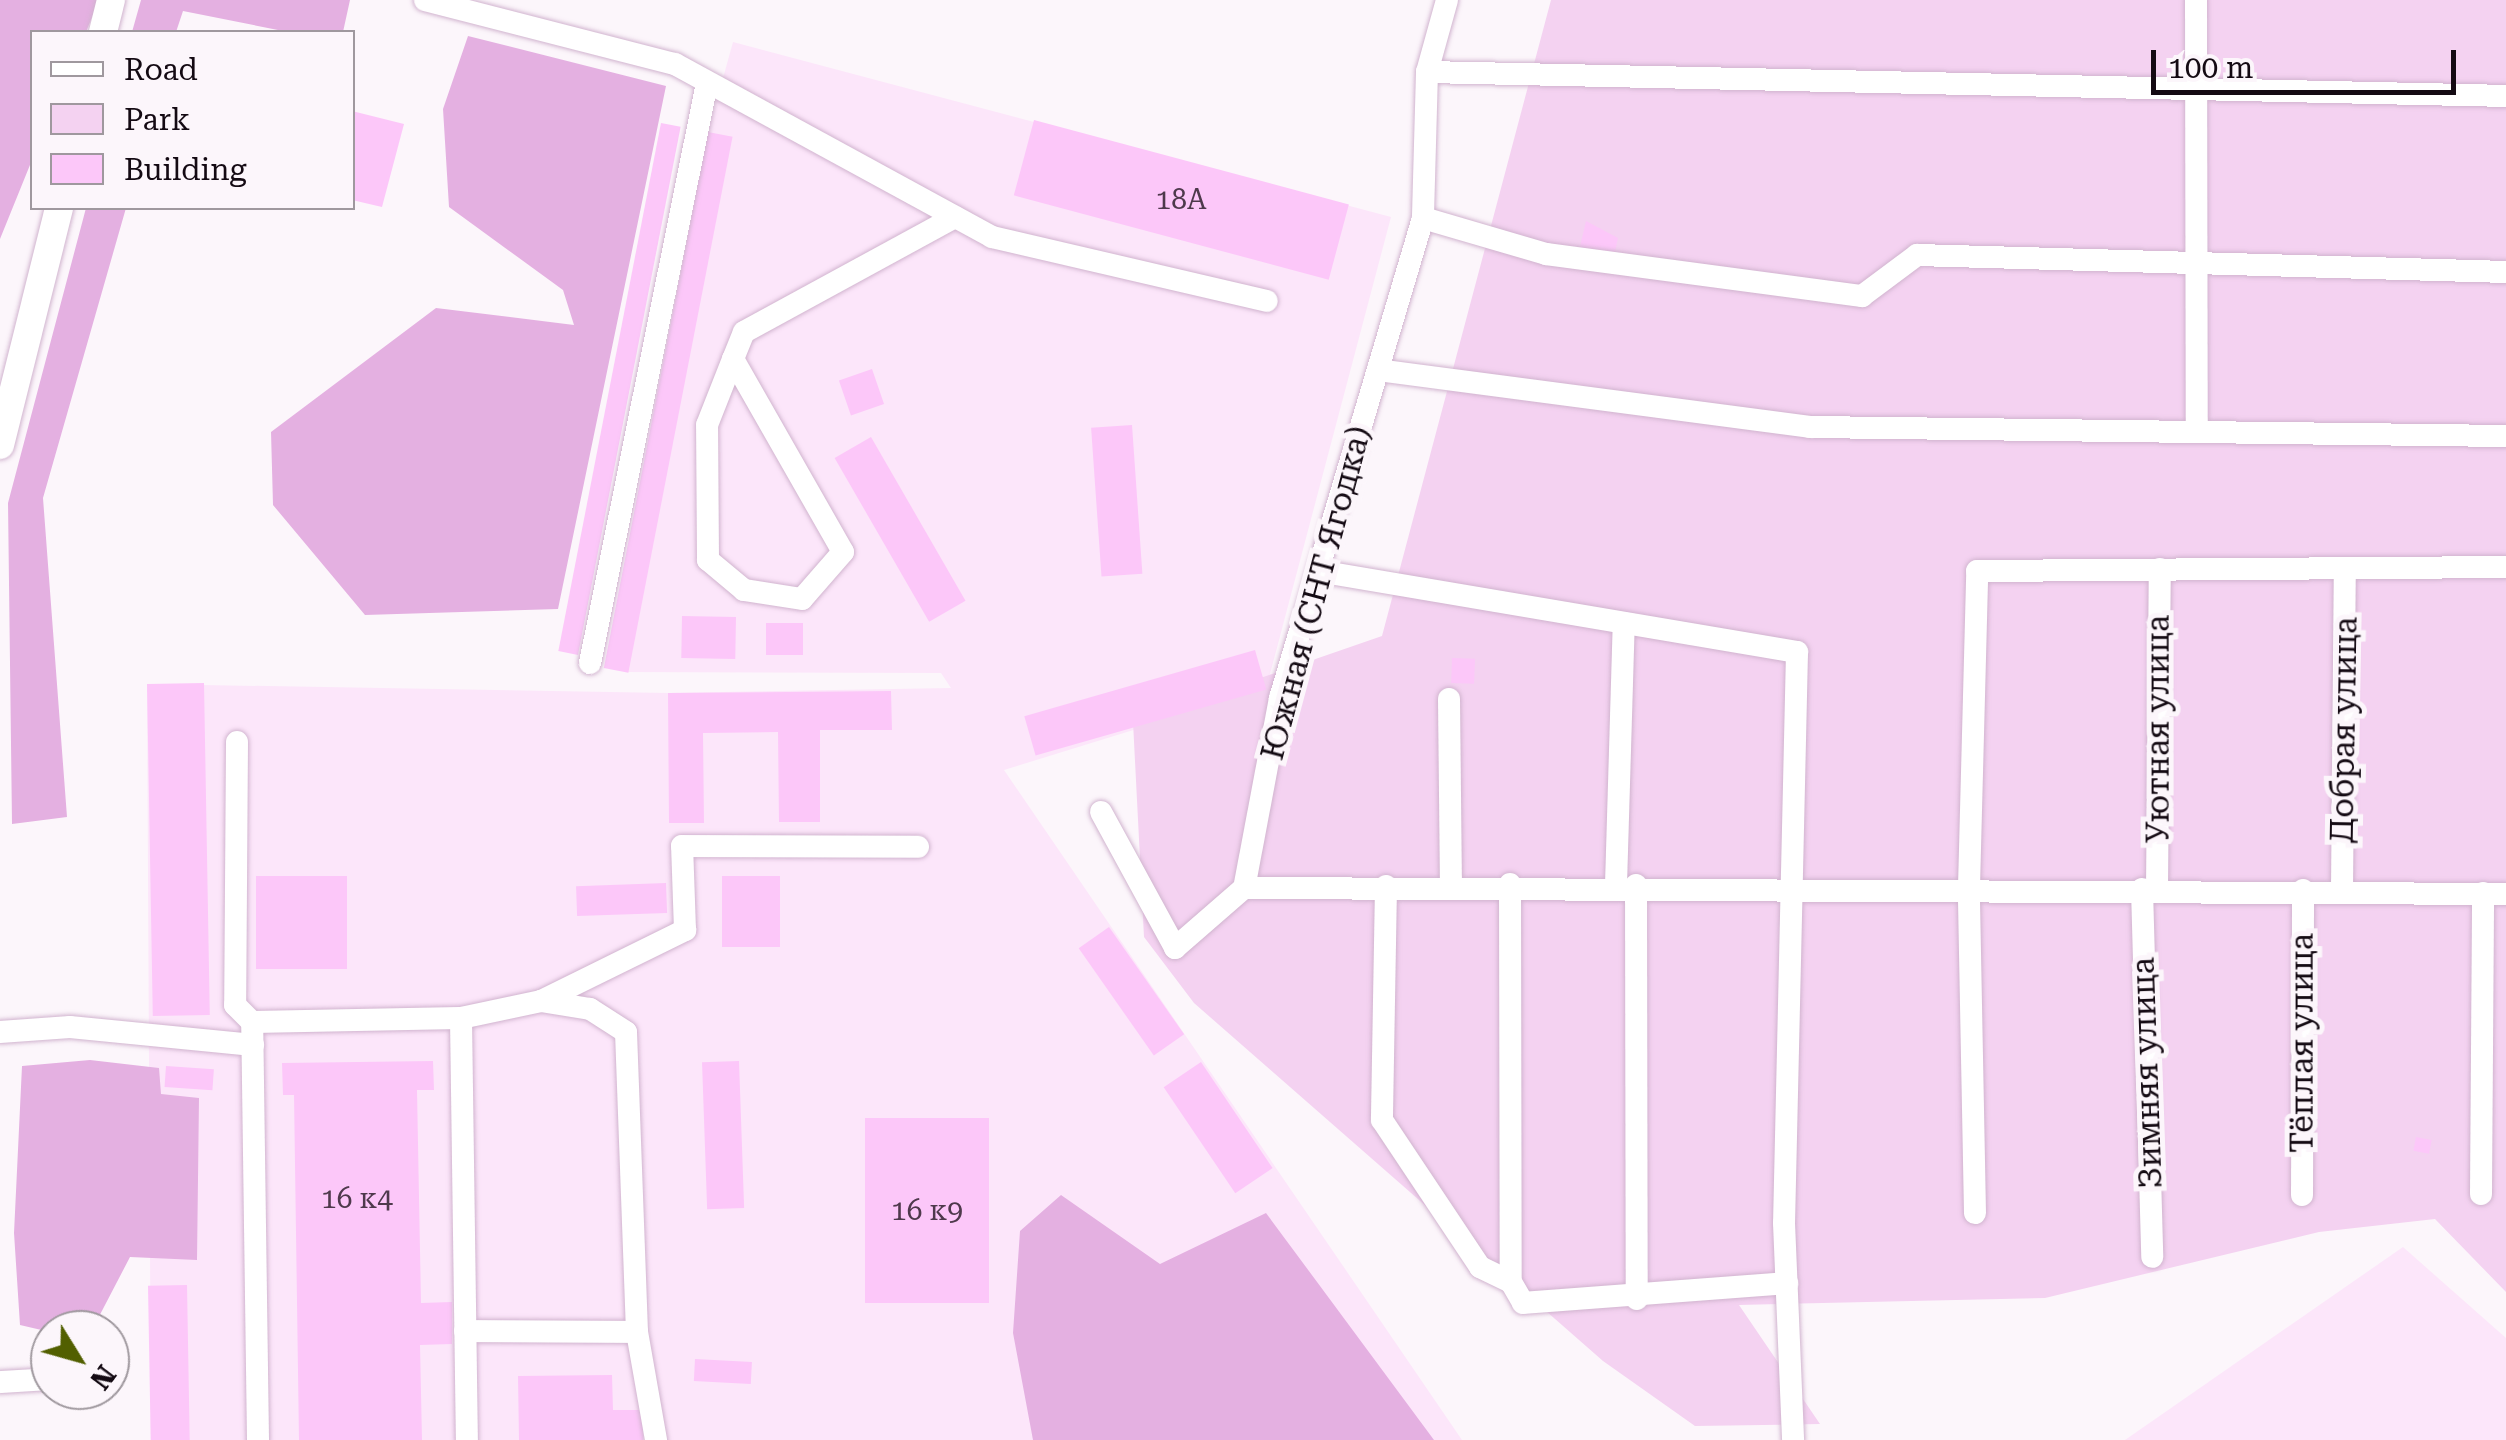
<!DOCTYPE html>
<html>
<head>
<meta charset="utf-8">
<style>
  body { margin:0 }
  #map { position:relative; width:2506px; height:1440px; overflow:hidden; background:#fcf6fb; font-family:"Roboto Serif",serif }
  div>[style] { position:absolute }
  .built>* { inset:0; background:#fce6fa }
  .green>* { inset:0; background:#f4d2f1 }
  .forest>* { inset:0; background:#e4b0e1 }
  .building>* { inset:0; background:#fcc7f9; transform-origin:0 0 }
  .roads { filter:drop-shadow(0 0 2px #d1b4cf) drop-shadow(0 0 2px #d1b4cf) }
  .minor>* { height:22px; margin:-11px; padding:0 11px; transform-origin:11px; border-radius:11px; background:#fff }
  .major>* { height:28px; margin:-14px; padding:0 14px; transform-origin:14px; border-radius:14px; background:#fff }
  span { translate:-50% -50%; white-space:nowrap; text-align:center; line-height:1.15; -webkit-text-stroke:10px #fcf6fb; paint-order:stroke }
  .number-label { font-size:28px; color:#4e394c }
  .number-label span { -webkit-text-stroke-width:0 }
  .street-label { font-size:32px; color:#140a13 }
  .legend { position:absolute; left:30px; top:30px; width:325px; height:180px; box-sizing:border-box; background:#fcf6fb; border:2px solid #9f989e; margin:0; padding:12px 18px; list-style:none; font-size:30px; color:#140a13 }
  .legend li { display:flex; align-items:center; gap:20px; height:50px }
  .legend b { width:50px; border:2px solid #9f989e }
  .north { position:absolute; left:30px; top:1310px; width:100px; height:100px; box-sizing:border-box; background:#fcf6fb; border:2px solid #9f989e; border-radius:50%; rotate:127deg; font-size:28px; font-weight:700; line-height:40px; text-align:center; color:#140a13 }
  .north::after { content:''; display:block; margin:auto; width:35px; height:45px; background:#525f00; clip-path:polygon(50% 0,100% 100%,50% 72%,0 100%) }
  .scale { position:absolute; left:2151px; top:50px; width:305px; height:45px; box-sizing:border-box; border:5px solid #140a13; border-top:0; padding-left:12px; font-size:30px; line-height:35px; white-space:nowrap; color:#140a13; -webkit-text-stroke:8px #fcf6fb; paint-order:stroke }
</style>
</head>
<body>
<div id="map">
  <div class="built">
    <i style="clip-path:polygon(733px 42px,1391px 217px,1266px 689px,1004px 770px,1462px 1440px,151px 1440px,147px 684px,668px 693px,951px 688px,941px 673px,625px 672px,708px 132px)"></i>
    <i style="clip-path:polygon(2403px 1247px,2506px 1338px,2506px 1440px,2125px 1440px)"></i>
  </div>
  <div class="green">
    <i style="clip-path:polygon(1551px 0,2506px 0,2506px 1292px,2435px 1219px,2319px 1232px,2045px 1298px,1739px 1305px,1820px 1424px,1695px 1426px,1603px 1361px,1194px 1003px,1144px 937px,1133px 722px,1382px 636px)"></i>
  </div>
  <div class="forest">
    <i style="clip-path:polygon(0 0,99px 0,86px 32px,32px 32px,32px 160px,0 239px)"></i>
    <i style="clip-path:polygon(141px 0,350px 0,343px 32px,288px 32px,183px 11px,176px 32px,132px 32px)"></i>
    <i style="clip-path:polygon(468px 36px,666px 86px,558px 609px,365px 615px,273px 505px,271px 432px,436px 308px,574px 325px,563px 290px,449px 207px,443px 109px)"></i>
    <i style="clip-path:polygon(86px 208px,126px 208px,43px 498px,67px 817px,12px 824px,8px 503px)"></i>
    <i style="clip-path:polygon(90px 1060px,159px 1068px,161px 1094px,199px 1098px,197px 1260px,130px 1257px,92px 1330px,50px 1332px,20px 1325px,14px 1233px,22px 1066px)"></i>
    <i style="clip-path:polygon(1061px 1195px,1160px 1264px,1266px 1213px,1434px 1440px,1033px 1440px,1013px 1333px,1020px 1231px)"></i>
  </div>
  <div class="building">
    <i style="clip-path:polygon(352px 111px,404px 124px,382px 207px,352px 200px)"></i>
    <i style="left:1034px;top:120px;width:326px;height:78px;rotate:15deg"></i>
    <i style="left:661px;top:123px;width:20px;height:538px;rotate:11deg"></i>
    <i style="left:708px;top:132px;width:25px;height:546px;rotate:11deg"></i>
    <i style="clip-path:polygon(1586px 221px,1618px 238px,1613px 260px,1579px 251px)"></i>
    <i style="left:872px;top:369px;width:37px;height:35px;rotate:71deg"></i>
    <i style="left:1132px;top:425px;width:149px;height:41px;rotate:86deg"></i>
    <i style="left:871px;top:437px;width:189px;height:42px;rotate:60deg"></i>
    <i style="left:682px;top:616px;width:54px;height:42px;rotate:1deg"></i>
    <i style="left:766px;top:623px;width:37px;height:32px"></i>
    <i style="left:1255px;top:650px;width:41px;height:240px;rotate:74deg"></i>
    <i style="left:1452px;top:658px;width:23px;height:25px;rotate:2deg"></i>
    <i style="left:204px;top:683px;width:332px;height:57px;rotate:89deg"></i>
    <i style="clip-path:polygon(891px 691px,892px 730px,820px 730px,820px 822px,779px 822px,778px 732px,703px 733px,704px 823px,669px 823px,668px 693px)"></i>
    <i style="left:347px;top:876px;width:93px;height:91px;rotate:90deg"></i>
    <i style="left:722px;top:876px;width:58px;height:71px"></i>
    <i style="left:666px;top:883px;width:30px;height:90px;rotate:88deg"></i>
    <i style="left:1109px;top:927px;width:131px;height:37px;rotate:55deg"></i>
    <i style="clip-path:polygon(433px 1061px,434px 1090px,417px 1090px,421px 1303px,452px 1302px,452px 1344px,420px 1345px,422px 1440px,299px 1440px,294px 1095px,283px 1095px,282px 1063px)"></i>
    <i style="left:739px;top:1061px;width:147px;height:37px;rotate:88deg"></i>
    <i style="left:1201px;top:1062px;width:128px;height:45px;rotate:56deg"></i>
    <i style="left:166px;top:1066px;width:48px;height:21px;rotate:4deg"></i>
    <i style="left:989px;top:1118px;width:185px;height:124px;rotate:90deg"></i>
    <i style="left:2416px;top:1137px;width:16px;height:14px;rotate:11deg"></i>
    <i style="left:187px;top:1285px;width:155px;height:39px;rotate:89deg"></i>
    <i style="left:695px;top:1359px;width:57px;height:22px;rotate:3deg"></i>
    <i style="clip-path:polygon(612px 1375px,613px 1410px,643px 1410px,643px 1440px,519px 1440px,518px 1376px)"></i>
  </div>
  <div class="roads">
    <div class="minor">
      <i style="left:425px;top:0;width:258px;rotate:14.4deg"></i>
      <i style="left:675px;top:64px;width:361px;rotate:28.6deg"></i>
      <i style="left:992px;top:237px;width:282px;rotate:13.1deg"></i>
      <i style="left:1447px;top:0;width:75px;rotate:105.5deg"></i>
      <i style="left:1427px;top:72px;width:146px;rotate:91.6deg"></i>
      <i style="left:1423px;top:218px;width:501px;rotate:106.59deg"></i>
      <i style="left:1280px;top:698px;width:193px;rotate:100.7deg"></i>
      <i style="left:1244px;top:888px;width:1262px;rotate:0.27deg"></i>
      <i style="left:2196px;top:0;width:429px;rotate:89.9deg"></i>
      <i style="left:1427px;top:72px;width:1079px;rotate:1.27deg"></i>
      <i style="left:1423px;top:218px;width:128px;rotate:16.3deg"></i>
      <i style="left:1546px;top:254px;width:319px;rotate:7.6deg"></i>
      <i style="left:1862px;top:296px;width:69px;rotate:-36.7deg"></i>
      <i style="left:1917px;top:255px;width:589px;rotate:1.65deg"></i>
      <i style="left:733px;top:359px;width:222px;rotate:60.3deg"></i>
      <i style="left:843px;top:552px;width:62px;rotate:131.1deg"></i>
      <i style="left:802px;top:599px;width:59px;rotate:-171.2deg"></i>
      <i style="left:744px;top:590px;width:47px;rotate:-140.2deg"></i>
      <i style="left:708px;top:560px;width:135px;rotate:-90.4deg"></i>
      <i style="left:707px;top:425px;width:71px;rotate:-68.5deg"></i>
      <i style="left:733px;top:359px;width:29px;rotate:-68deg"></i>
      <i style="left:744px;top:332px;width:240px;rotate:-28.6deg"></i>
      <i style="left:1378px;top:370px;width:436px;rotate:7.5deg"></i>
      <i style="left:1810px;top:427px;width:696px;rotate:0.74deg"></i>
      <i style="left:1318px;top:571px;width:486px;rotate:9.6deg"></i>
      <i style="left:1797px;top:652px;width:571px;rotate:91.3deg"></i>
      <i style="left:1784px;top:1223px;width:217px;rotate:87.6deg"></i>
      <i style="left:590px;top:663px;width:592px;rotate:-78.6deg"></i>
      <i style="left:1449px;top:699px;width:187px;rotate:89.4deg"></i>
      <i style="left:237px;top:742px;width:263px;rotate:90.4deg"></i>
      <i style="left:235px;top:1005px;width:24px;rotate:45deg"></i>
      <i style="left:1101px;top:812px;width:155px;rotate:61.4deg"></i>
      <i style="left:1175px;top:948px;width:91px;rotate:-41deg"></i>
      <i style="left:1510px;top:884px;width:398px;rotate:89.9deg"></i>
      <i style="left:1511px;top:1282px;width:24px;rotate:60deg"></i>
      <i style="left:1523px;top:1303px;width:265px;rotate:-4.3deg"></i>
      <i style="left:1616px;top:885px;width:262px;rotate:-88.3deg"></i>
      <i style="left:1636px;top:885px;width:414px;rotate:89.9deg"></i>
      <i style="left:1386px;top:886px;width:234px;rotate:91deg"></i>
      <i style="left:1382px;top:1120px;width:177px;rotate:56.3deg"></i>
      <i style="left:1480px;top:1267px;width:34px;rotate:26deg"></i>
      <i style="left:2142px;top:889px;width:368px;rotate:88.4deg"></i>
      <i style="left:2157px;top:890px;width:321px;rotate:-89.5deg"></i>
      <i style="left:2342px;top:892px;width:324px;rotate:-89.5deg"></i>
      <i style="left:461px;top:1018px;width:82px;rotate:-12deg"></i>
      <i style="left:541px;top:1001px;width:161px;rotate:-26.2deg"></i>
      <i style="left:685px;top:930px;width:84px;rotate:-92deg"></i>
      <i style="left:682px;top:846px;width:236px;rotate:0.2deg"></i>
      <i style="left:0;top:1032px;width:70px;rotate:-4.1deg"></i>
      <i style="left:70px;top:1027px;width:184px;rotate:5.6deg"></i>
      <i style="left:2481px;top:1194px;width:301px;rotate:-89.6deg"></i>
      <i style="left:2302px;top:1195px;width:305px;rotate:-89.8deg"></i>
      <i style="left:1975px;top:1213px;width:326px;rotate:-91.1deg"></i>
      <i style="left:1969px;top:887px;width:316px;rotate:-88.5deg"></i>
      <i style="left:1977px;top:571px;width:529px;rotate:-0.43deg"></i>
      <i style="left:465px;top:1331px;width:172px;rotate:0.3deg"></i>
      <i style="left:637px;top:1332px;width:300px;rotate:-92.1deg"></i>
      <i style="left:626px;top:1032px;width:43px;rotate:-147.4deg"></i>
      <i style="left:590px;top:1009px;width:50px;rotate:-170.7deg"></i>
      <i style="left:637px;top:1332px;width:110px;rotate:80deg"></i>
      <i style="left:0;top:1382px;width:50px;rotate:-3.4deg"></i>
      <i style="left:258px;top:1440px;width:418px;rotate:-90.8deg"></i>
      <i style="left:252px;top:1022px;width:209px;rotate:-1.1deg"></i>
      <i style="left:461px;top:1018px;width:422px;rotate:89.2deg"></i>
    </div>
    <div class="major">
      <i style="left:103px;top:32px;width:33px;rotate:-76deg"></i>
      <i style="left:0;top:445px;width:244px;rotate:-76deg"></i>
    </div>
  </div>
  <div class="number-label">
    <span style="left:1181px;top:200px">18А</span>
    <span style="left:357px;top:1199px">16 к4</span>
    <span style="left:927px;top:1211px">16 к9</span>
  </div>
  <div class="street-label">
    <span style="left:1316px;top:593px;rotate:-75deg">Южная (СНТ Ягодка)</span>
    <span style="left:2158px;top:729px;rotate:-90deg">Уютная улица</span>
    <span style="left:2344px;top:730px;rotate:-89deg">Добрая улица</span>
    <span style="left:2302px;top:1043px;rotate:-90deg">Тёплая улица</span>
    <span style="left:2147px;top:1073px;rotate:-92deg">Зимняя улица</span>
  </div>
  <ul class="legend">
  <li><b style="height:12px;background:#fff"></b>Road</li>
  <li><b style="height:28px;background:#f4d2f1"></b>Park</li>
  <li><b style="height:28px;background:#fcc7f9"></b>Building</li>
  </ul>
  <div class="north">N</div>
  <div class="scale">100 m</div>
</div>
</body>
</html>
